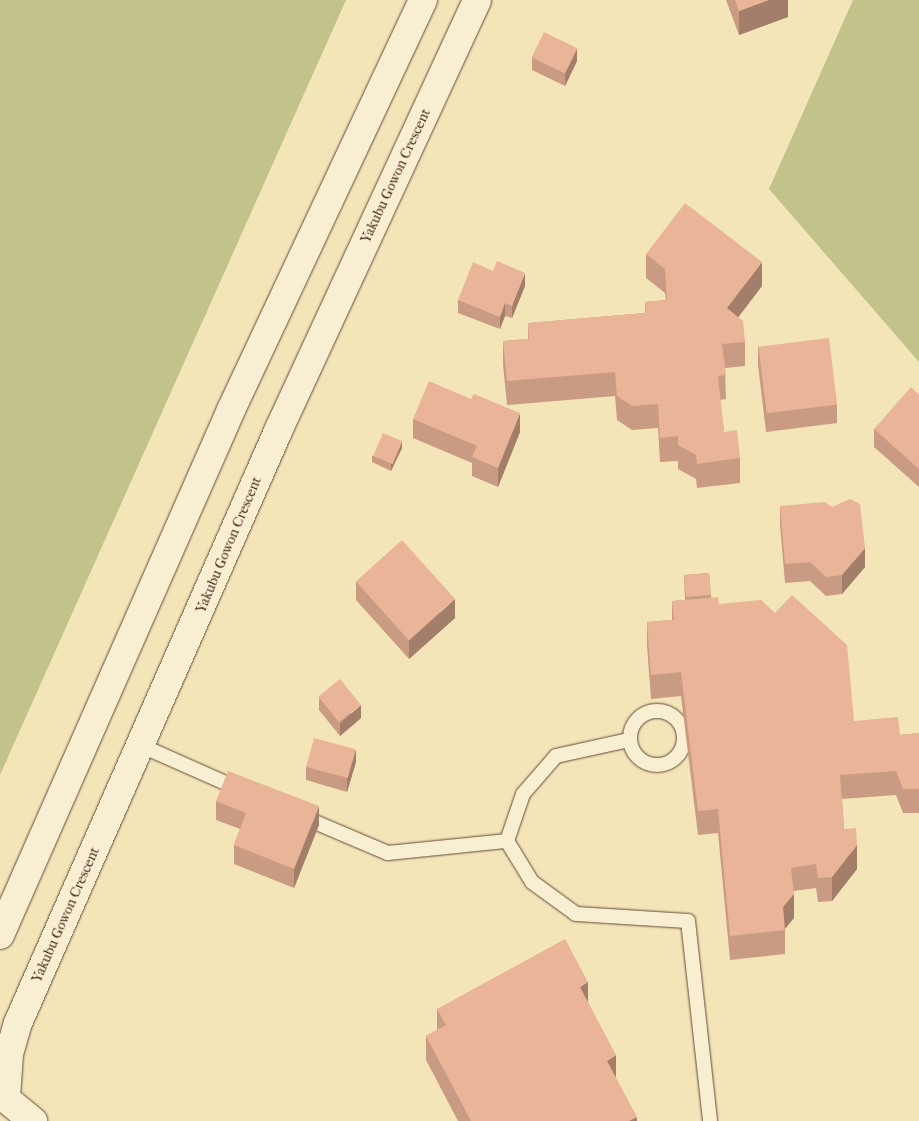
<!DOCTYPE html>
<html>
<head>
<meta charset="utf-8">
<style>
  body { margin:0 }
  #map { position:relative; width:919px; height:1121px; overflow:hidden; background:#f4e5b9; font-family:"IM FELL French Canon",serif }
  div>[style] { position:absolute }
  .green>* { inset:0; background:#c1c38b }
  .roads { filter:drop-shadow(0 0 1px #644a37) drop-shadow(0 0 1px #644a37) }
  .service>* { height:14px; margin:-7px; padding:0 7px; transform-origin:7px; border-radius:7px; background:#f8eed2 }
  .service>.ring { margin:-7px; padding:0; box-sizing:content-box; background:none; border:14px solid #f8eed2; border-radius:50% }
  .tertiary>* { height:28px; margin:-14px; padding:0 14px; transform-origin:14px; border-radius:14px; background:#f8eed2 }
  .wall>* { inset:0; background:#c89b82 }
  .shaded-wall>* { inset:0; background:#a37e6a }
  .building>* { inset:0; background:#e9b497; transform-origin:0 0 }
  span { translate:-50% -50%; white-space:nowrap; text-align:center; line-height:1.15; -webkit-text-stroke:4px #f8eed2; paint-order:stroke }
  .street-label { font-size:14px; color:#34170c }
</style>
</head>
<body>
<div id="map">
  <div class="green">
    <i style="clip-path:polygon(0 0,346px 0,0 775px)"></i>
    <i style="clip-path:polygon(853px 0,919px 0,919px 362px,769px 189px)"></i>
  </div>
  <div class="roads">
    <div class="service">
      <i class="ring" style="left:630px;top:711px;width:40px;height:40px"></i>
      <i style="left:142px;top:746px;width:106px;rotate:23.9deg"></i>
      <i style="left:303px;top:817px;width:92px;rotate:23deg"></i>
      <i style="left:388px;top:853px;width:120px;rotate:-5.8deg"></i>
      <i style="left:507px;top:841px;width:48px;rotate:58.6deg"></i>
      <i style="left:532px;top:882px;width:54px;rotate:36deg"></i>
      <i style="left:576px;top:914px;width:112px;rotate:3.6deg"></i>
      <i style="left:688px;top:921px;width:201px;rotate:83.7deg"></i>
      <i style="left:507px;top:841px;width:50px;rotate:-71.2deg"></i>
      <i style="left:523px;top:794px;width:50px;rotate:-49deg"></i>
      <i style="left:556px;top:756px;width:75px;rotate:-12.4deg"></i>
    </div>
    <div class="tertiary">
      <i style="left:0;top:935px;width:574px;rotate:-66.25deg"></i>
      <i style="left:231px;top:410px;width:453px;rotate:-64.9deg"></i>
      <i style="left:0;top:1094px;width:43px;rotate:39.3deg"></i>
      <i style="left:6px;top:1097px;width:43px;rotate:-86deg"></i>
      <i style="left:9px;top:1054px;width:32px;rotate:-74deg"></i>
      <i style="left:18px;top:1023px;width:649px;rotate:-66.28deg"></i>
      <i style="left:279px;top:429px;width:472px;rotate:-65.2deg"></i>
    </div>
  </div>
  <div class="wall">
    <i style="clip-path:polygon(726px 0,788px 0,788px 17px,739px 35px)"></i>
    <i style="clip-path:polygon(532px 57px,577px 61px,565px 86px,532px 70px)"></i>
    <i style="clip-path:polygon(646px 254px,762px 286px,738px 317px,745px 342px,745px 366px,725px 368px,726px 399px,720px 400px,724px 432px,740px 458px,740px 483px,697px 488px,696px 479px,678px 469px,678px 461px,660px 462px,658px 428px,632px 430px,617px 420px,615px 396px,507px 405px,503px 365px,503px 341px,528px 339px,528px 323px,645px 313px,645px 302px,666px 300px,665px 293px,646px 278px)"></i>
    <i style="clip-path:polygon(525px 286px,512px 318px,505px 316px,500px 329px,458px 313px,458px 300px)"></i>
    <i style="clip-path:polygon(758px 346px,837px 405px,837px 423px,766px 432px,758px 365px)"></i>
    <i style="clip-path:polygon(919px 381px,919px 487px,874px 447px,874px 429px,919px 394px)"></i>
    <i style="clip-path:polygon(413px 419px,520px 432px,498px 487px,472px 476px,472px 463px,413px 438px)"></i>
    <i style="clip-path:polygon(402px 448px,391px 471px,372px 462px,372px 456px)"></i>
    <i style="clip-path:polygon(780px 506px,865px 567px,842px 594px,826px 596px,810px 581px,785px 583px,780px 525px)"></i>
    <i style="clip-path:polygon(709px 573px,711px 597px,854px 721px,900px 735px,919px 733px,919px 813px,903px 813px,896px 795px,842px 799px,844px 829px,857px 869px,832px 901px,818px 902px,816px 888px,793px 891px,794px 918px,785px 929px,785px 954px,730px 960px,718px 833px,698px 835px,681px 696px,651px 699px,647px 646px,647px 622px,672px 620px,672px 601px,685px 600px,684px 575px)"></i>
    <i style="clip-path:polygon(356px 581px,455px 618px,409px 659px,356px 600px)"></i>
    <i style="clip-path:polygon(319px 697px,361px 718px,340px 736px,319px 710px)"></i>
    <i style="clip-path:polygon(356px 762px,347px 792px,306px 780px,306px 767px)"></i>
    <i style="clip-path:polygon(216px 801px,319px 825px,294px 888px,234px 864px,234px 845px,240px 829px,216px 820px)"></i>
    <i style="clip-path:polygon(588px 1002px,616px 1079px,637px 1121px,458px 1121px,426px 1060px,426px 1036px,437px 1030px,437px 1009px)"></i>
  </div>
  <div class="shaded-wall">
    <i style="clip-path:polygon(769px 0,788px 0,788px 17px,739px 35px,739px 11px)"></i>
    <i style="clip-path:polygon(577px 48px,577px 61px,565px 86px,565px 74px)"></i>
    <i style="clip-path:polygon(762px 262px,762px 286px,727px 332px,727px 308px)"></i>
    <i style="clip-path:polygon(525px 273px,525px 286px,512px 318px,512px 306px)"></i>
    <i style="clip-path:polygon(505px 303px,505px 316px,500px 329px,500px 317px)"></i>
    <i style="clip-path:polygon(520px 413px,520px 432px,498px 487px,498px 468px)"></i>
    <i style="clip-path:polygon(402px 441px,402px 448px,391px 471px,391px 464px)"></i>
    <i style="clip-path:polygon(865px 548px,865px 567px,842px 594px,842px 575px)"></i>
    <i style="clip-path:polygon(455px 599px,455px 618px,409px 659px,409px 641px)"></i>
    <i style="clip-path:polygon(361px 705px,361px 718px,340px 736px,340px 723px)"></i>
    <i style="clip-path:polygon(356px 749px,356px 762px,347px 792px,347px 779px)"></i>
    <i style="clip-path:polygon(319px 806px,319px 825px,294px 888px,294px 869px)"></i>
    <i style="clip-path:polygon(857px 845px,857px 869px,832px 901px,832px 877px)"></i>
    <i style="clip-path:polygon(794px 894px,794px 918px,784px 930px,783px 907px)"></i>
    <i style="clip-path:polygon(588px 982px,588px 1007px,580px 987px)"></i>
    <i style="clip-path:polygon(616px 1055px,616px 1079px,607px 1061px)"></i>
    <i style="clip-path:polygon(637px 1117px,637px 1121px,629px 1121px)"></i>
  </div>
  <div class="building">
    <i style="clip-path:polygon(735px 0,769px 0,739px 11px)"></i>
    <i style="left:544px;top:32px;width:37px;height:28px;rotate:26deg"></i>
    <i style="clip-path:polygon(685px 203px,762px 262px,727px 308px,743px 321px,745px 342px,722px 344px,726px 375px,718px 376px,724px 432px,737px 430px,740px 458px,697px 464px,696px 455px,678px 445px,678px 436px,660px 438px,658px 404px,632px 406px,617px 396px,615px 372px,507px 381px,503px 341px,529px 339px,528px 323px,646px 313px,645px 302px,667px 300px,665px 269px,646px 254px)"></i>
    <i style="clip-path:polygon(497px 261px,525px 273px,512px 306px,505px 303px,500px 317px,458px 300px,473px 262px,493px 271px)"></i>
    <i style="left:829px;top:338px;width:67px;height:71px;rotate:83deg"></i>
    <i style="clip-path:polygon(429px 381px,471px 399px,474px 394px,520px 413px,498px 468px,472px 457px,477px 446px,413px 419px)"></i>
    <i style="clip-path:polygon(911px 387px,919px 395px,919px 469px,874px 429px)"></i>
    <i style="left:383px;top:433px;width:21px;height:25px;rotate:23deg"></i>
    <i style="clip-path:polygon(850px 499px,860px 504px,865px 548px,842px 575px,826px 577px,810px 562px,785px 564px,780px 506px,825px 502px,832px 507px)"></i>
    <i style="left:402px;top:540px;width:79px;height:62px;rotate:48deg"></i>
    <i style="left:709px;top:573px;width:22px;height:25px;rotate:85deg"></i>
    <i style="clip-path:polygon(792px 595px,847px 645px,854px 721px,898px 717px,900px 735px,919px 733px,919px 789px,903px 789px,896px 771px,840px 775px,844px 829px,856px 828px,857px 845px,832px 877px,818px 878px,816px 864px,791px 868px,794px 894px,783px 907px,785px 930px,730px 936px,718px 809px,698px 811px,681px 672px,651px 675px,647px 622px,674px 620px,672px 601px,718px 597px,719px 604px,761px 600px,775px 613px)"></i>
    <i style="left:340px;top:679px;width:33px;height:28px;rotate:51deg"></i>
    <i style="left:314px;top:738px;width:43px;height:30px;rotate:15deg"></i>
    <i style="clip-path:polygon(228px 771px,319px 806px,294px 869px,234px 845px,246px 813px,216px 801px)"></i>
    <i style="clip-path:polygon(565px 939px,588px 982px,580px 987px,616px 1055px,607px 1061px,637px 1117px,629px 1121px,471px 1121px,426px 1036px,446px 1025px,437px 1009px)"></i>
  </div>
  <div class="street-label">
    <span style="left:396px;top:176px;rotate:-65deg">Yakubu Gowon Crescent</span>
    <span style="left:229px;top:545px;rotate:-67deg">Yakubu Gowon Crescent</span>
    <span style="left:66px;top:915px;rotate:-66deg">Yakubu Gowon Crescent</span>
  </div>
</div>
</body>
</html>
